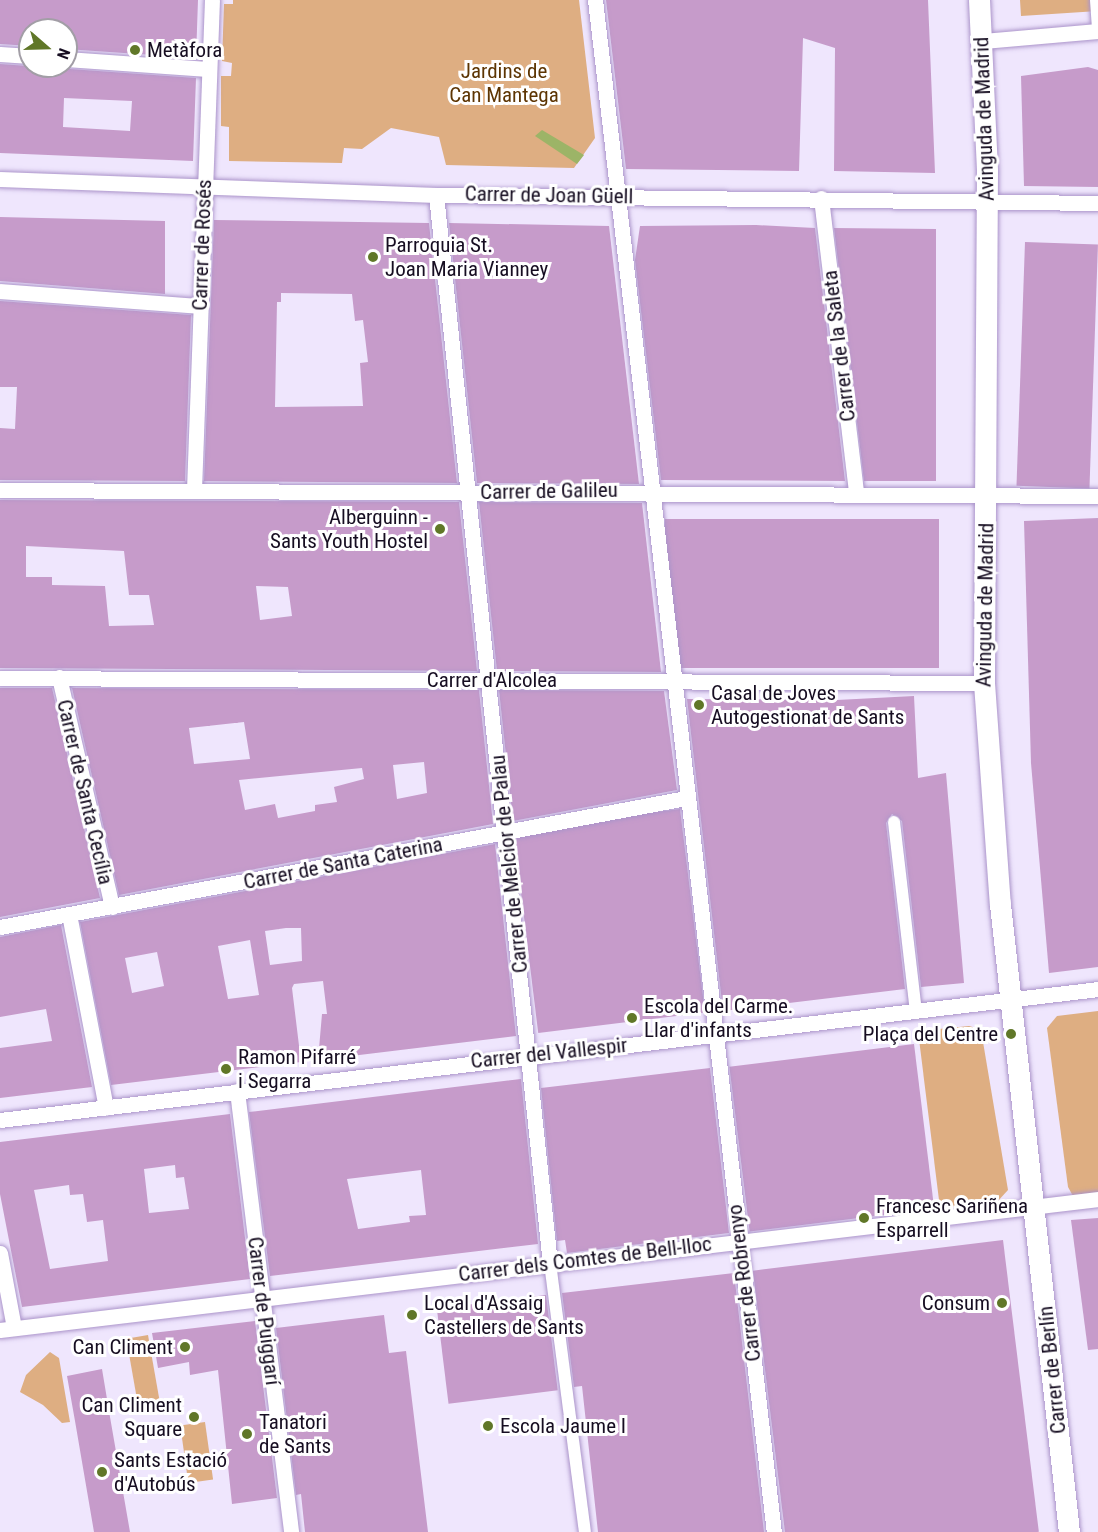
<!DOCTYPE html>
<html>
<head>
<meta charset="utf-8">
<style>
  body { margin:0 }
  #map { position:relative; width:1098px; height:1532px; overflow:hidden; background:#efe6fd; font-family:"Roboto Condensed",sans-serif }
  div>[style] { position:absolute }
  .green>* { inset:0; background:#deae82; transform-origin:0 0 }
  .water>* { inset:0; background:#9cb467 }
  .building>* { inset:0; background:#c69bca; transform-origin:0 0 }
  .roads { filter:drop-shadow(0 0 2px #ab94ca) drop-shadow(0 0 2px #ab94ca) }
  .pedestrian>* { height:12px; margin:-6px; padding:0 6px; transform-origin:6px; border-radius:6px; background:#fff }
  .minor>* { height:15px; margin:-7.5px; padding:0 7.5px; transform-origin:7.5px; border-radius:7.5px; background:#fff }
  .secondary>* { height:21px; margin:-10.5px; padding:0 10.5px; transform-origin:10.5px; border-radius:10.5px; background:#fff }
  .dots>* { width:16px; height:16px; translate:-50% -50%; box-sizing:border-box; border:3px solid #fff; border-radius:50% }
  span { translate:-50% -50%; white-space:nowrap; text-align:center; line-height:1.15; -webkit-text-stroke:6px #fff; paint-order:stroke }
  .poi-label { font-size:21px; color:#160d21 }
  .left { translate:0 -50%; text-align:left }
  .right { translate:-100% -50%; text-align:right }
  .park-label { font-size:21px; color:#5d3503 }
  .street-label { font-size:21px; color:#160d21 }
  .north { position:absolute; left:18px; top:18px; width:60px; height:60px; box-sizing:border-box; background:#fff; border:2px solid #a29ea6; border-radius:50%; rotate:110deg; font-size:16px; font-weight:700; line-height:24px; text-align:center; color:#160d21 }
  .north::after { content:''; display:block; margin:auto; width:21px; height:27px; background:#607728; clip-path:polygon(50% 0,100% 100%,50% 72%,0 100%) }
</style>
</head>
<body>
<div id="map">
  <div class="green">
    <i style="clip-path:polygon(233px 0,579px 0,595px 138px,574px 168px,446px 165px,439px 137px,391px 128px,362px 149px,344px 148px,342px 163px,229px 161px,229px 127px,221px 126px,221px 76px,231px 76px,232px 63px,222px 61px,224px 4px,233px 4px)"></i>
    <i style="clip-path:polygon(1020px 0,1098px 0,1098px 11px,1021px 16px)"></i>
    <i style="clip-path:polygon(1098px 1011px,1098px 1197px,1073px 1196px,1068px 1187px,1047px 1028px,1057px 1016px)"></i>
    <i style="clip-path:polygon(969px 1026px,976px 1028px,982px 1036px,1008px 1190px,997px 1202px,940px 1208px,918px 1031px)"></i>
    <i style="left:148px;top:1335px;width:71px;height:22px;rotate:80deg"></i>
    <i style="clip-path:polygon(50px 1352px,59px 1358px,70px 1422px,62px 1423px,43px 1405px,20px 1392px,26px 1375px)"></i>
    <i style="left:205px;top:1422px;width:58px;height:25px;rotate:82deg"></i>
  </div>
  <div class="water">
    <i style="clip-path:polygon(542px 130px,584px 155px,577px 164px,535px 136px)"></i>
  </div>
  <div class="building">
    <i style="clip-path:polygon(0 0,198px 0,196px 58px,66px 49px,66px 30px,30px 30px,30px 46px,0 44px)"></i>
    <i style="clip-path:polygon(606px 0,928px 0,935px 173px,834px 171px,835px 48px,803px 38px,799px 171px,626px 169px)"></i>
    <i style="clip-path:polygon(evenodd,0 64px,196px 78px,193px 161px,0 153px,0 64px,64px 98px,132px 101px,130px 131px,63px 127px,64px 98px)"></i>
    <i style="clip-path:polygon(1088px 67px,1098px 70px,1098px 187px,1024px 186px,1021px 76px)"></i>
    <i style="clip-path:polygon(0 217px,165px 221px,165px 294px,0 281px)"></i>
    <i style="clip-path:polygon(evenodd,214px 220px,429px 223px,457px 483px,204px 481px,214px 220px,281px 293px,352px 294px,355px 321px,363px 320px,368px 362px,360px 363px,363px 406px,275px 407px,277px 302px,281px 302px,281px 293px)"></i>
    <i style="clip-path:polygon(449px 223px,609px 226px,639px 484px,477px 483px)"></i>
    <i style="clip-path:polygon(756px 225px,815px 228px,845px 481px,661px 480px,635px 260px,640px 226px)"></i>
    <i style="clip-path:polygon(834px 228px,936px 229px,936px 481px,864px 481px)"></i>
    <i style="left:1025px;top:242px;width:73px;height:244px;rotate:2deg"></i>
    <i style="clip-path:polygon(0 301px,191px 315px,185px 481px,0 480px,0 428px,15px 429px,17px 387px,0 387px)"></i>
    <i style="clip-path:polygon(evenodd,0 500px,459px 502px,477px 671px,0 668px,0 500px,26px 546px,124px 551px,129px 595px,149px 595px,154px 625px,109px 626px,105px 586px,52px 585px,52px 577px,26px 577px,26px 546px,0 500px,256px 586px,288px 587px,292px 616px,260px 620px,256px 586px)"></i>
    <i style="clip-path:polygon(479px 502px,642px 503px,661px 672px,497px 671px)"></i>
    <i style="clip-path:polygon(1098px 518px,1098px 967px,1049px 973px,1031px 763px,1024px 521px)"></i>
    <i style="left:665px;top:519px;width:274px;height:149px"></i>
    <i style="clip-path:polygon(0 688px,52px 688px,100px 898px,0 917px)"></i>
    <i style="clip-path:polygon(evenodd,72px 688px,479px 690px,493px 824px,119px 895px,72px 688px,244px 722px,250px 759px,194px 764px,189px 728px,244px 722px,72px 688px,424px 762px,427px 793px,397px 799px,393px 765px,424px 762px,72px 688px,362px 768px,364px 779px,334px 787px,337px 802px,315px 805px,315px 811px,278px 818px,275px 804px,245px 810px,239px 780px,362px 768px)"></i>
    <i style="clip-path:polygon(499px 690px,664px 691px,677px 790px,513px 821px)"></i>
    <i style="clip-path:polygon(914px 696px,918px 778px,946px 773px,964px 983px,921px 987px,902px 821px,892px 814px,886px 823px,905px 989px,723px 1011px,687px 699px,837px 700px)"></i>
    <i style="left:680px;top:809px;width:205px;height:168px;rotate:83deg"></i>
    <i style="clip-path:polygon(evenodd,495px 844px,516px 1036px,318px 1060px,322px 1014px,327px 1014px,323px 981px,294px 984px,292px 988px,301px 1062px,111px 1085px,80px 922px,495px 844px,286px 928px,301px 928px,302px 961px,270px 965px,265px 931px,286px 928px,495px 844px,250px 940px,259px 995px,228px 999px,218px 946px,250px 940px,495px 844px,157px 952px,164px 986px,132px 993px,125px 958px,157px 952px)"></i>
    <i style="clip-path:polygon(61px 925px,92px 1087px,0 1098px,0 1048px,52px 1041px,46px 1009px,0 1017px,0 937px)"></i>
    <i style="left:914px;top:1044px;width:166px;height:186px;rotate:83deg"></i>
    <i style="clip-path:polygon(710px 1068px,729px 1233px,567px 1253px,565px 1240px,557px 1241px,541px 1088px)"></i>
    <i style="clip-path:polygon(evenodd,521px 1079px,538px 1244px,270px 1276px,249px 1112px,521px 1079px,421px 1170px,426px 1215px,409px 1216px,410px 1222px,358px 1229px,347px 1179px,421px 1170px)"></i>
    <i style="clip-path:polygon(evenodd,230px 1114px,250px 1279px,22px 1307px,0 1194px,0 1142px,230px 1114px,175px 1165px,176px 1178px,184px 1177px,189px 1209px,149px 1213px,144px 1169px,175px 1165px,230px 1114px,69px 1185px,70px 1195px,83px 1194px,87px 1222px,103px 1220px,108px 1261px,50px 1269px,34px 1190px,69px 1185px)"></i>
    <i style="clip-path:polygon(1098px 1218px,1098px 1349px,1088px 1350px,1071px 1220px)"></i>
    <i style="left:1003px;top:1240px;width:294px;height:252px;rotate:83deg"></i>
    <i style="clip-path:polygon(734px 1273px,764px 1532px,598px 1532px,582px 1386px,574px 1387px,562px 1293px)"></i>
    <i style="left:546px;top:1295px;width:96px;height:110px;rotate:83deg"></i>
    <i style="clip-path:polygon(384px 1315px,389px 1353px,406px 1351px,428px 1532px,305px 1532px,301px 1494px,296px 1495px,276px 1328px)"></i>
    <i style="clip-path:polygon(255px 1321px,277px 1498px,232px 1504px,218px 1370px,190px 1375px,189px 1362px,158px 1368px,152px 1333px)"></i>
    <i style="clip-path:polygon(102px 1369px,110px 1417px,130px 1532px,94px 1532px,75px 1421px,67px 1376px)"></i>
  </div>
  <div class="roads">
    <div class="pedestrian">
      <i style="left:1096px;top:0;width:31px;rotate:86deg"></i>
      <i style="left:894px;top:822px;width:190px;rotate:83.4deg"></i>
      <i style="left:550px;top:1263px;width:271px;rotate:82.6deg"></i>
    </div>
    <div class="minor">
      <i style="left:595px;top:0;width:1542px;rotate:83.34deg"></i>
      <i style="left:983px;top:41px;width:115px;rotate:-5deg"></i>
      <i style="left:0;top:54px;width:30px;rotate:4deg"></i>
      <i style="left:66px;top:59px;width:142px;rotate:4deg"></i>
      <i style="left:0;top:179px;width:436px;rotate:2.1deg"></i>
      <i style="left:436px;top:195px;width:662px;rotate:0.69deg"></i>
      <i style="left:436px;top:195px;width:1074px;rotate:83.91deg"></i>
      <i style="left:821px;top:198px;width:297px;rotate:83.2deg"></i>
      <i style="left:0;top:291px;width:201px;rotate:4.3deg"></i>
      <i style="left:0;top:490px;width:1098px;rotate:0.31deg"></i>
      <i style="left:194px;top:490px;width:490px;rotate:-87.9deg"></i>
      <i style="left:59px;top:677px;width:236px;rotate:77deg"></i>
      <i style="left:0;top:678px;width:984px;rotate:0.29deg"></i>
      <i style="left:69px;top:914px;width:197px;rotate:79.2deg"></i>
      <i style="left:0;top:927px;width:698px;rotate:-10.65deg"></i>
      <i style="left:237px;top:1091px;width:444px;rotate:83deg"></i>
      <i style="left:0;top:1120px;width:1106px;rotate:-6.8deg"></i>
      <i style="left:0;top:1253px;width:76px;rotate:79.4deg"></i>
      <i style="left:0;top:1330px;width:1106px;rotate:-6.8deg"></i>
    </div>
    <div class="secondary">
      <i style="left:979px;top:0;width:171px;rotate:87.3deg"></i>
      <i style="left:987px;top:171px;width:512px;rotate:90.34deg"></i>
      <i style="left:984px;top:683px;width:222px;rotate:85.9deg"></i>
      <i style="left:1000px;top:904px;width:632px;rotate:83.73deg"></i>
    </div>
  </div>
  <div class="dots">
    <i style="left:135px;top:50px;background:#607728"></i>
    <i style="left:373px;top:257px;background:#607728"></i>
    <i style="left:440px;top:529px;background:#607728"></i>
    <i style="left:699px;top:705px;background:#607728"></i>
    <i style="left:632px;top:1018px;background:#607728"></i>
    <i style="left:1011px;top:1034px;background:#607728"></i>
    <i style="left:226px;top:1069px;background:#607728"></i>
    <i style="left:864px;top:1218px;background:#607728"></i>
    <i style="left:1002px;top:1303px;background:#607728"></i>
    <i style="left:412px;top:1315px;background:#607728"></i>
    <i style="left:185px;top:1347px;background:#607728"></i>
    <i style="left:194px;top:1417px;background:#607728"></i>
    <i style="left:488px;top:1426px;background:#607728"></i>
    <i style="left:247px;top:1434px;background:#607728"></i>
    <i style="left:102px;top:1472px;background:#607728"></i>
  </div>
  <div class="poi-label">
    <span class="left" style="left:147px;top:50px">Metàfora</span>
    <span class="left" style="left:385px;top:257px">Parroquia St.<br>Joan Maria Vianney</span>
    <span class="right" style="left:428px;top:529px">Alberguinn -<br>Sants Youth Hostel</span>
    <span class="left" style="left:711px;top:705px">Casal de Joves<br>Autogestionat de Sants</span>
    <span class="left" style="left:644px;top:1018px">Escola del Carme.<br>Llar d'infants</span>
    <span class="right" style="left:998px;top:1034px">Plaça del Centre</span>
    <span class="left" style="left:238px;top:1069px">Ramon Pifarré<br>i Segarra</span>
    <span class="left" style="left:876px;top:1218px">Francesc Sariñena<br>Esparrell</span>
    <span class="left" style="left:424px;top:1315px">Local d'Assaig<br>Castellers de Sants</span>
    <span class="right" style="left:990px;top:1303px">Consum</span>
    <span class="right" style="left:173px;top:1347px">Can Climent</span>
    <span class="right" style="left:182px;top:1417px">Can Climent<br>Square</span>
    <span class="left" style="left:259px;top:1434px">Tanatori<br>de Sants</span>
    <span class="left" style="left:500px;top:1426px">Escola Jaume I</span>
    <span class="left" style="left:114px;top:1472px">Sants Estació<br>d'Autobús</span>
  </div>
  <div class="park-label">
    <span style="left:504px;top:83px">Jardins de<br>Can Mantega</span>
  </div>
  <div class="street-label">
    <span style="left:984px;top:119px;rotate:-92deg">Avinguda de Madrid</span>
    <span style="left:549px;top:195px;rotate:1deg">Carrer de Joan Güell</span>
    <span style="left:202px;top:245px;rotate:-88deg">Carrer de Rosés</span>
    <span style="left:839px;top:346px;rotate:-97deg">Carrer de la Saleta</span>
    <span style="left:549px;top:491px;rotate:-1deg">Carrer de Galileu</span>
    <span style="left:985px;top:605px;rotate:-89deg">Avinguda de Madrid</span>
    <span style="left:492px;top:680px">Carrer d'Alcolea</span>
    <span style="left:85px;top:792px;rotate:77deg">Carrer de Santa Cecília</span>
    <span style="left:343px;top:863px;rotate:-11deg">Carrer de Santa Caterina</span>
    <span style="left:509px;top:864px;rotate:-96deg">Carrer de Melcior de Palau</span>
    <span style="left:549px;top:1053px;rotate:-6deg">Carrer del Vallespir</span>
    <span style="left:585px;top:1259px;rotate:-7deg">Carrer dels Comtes de Bell-lloc</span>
    <span style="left:744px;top:1283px;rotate:-97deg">Carrer de Robrenyo</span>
    <span style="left:264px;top:1311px;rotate:83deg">Carrer de Puiggarí</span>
    <span style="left:1052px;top:1370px;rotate:-96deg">Carrer de Berlín</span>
  </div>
  <div class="north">N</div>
</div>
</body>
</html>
